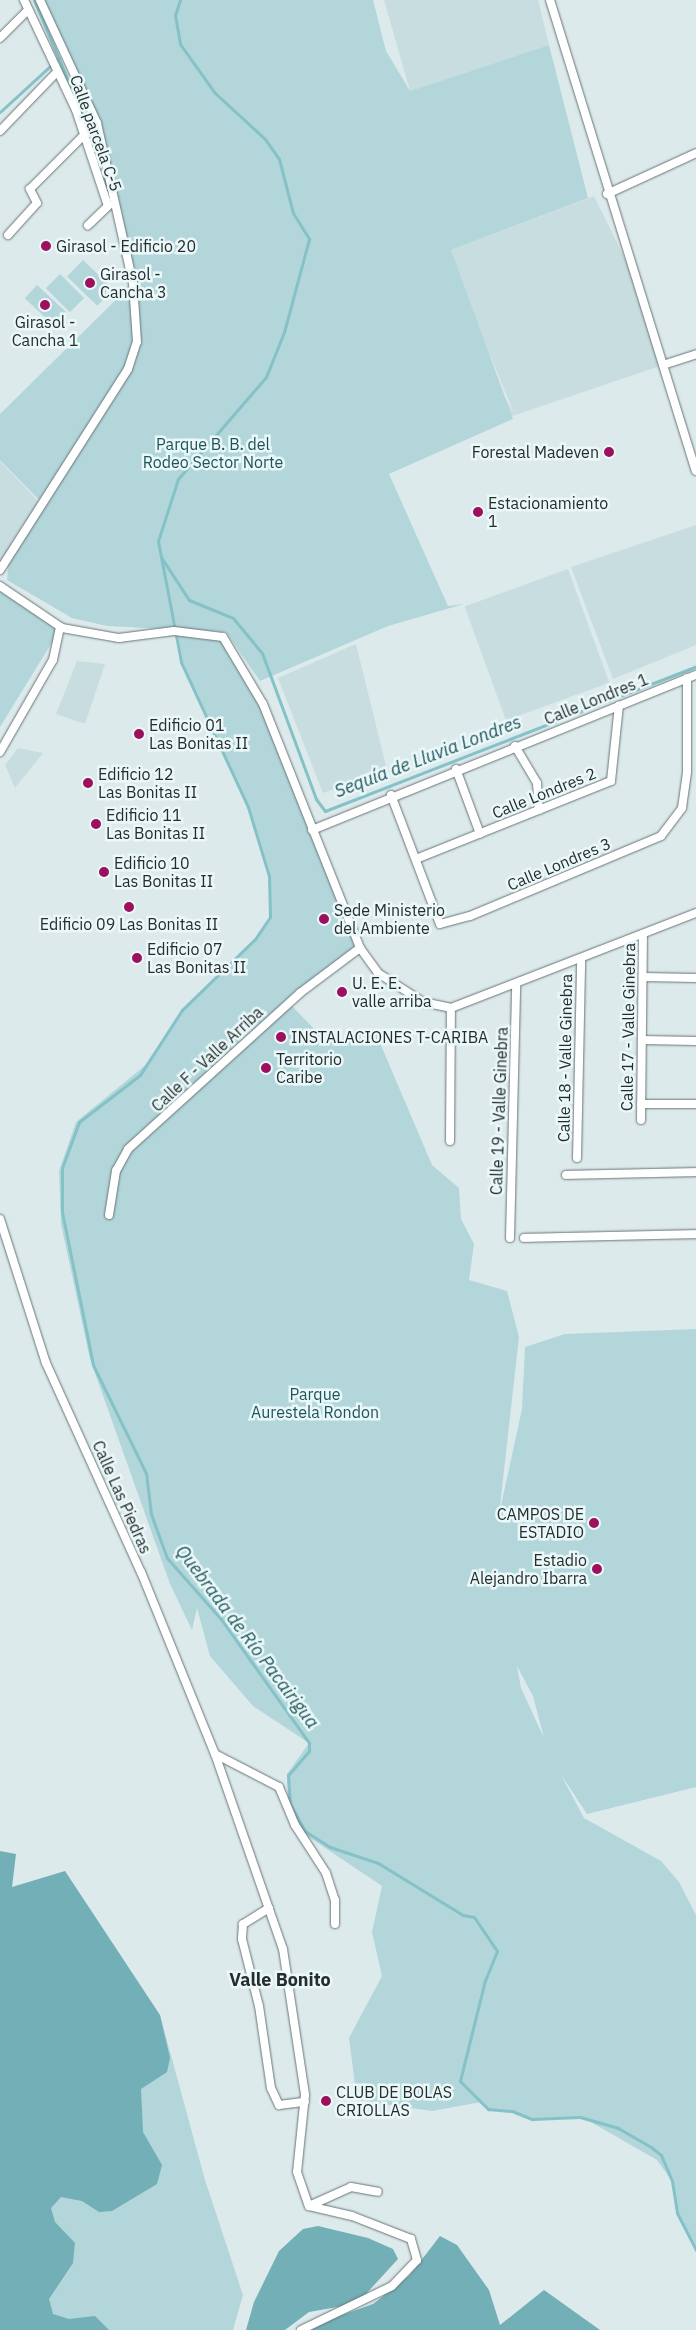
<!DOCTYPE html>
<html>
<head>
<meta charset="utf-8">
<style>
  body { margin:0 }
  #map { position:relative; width:696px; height:2330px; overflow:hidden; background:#ddeaec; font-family:"IBM Plex Sans",sans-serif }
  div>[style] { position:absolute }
  .built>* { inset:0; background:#c8dddf; transform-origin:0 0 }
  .green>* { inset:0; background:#b2d6da; transform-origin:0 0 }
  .forest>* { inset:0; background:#72afb6 }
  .stream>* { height:3px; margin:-1.5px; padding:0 1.5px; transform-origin:1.5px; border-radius:1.5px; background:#84c2c8 }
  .roads { filter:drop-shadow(0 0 1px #697476) drop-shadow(0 0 1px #697476) }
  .minor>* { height:8px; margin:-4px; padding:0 4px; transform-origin:4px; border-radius:4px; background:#fff }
  .dots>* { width:14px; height:14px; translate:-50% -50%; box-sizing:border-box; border:2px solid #eaf8f9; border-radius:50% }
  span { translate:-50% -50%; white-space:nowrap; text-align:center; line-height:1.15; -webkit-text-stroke:5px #eaf8f9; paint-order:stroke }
  .street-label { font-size:16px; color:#272c2c }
  .poi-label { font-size:16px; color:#272c2c }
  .left { translate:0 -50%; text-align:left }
  .right { translate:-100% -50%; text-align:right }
  .park-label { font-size:16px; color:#1e5459 }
  .water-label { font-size:18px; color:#20555b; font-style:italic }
  .neighbourhood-label { font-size:18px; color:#272c2c; font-weight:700 }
</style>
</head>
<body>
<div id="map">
  <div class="built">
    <i style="clip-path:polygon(384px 0,538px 0,549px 45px,410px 91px)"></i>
    <i style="clip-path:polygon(evenodd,594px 196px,627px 263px,663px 365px,418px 448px,451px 250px,594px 196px,484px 341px,514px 413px,504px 396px,484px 341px)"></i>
    <i style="clip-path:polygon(0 461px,41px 504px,0 564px)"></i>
    <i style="clip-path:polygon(696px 525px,696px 645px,613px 679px,571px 567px)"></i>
    <i style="left:568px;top:569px;width:121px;height:110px;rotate:70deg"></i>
    <i style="clip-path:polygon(356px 644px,387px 770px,323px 793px,278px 678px)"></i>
    <i style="clip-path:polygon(77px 661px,105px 664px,85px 724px,56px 714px)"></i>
    <i style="clip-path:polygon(18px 748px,43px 753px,15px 788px,5px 765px)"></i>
  </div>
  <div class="green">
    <i style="clip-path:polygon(40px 0,373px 0,386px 51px,410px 91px,549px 45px,588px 198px,451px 250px,513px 419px,389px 474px,448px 606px,464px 604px,388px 626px,260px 681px,226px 632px,107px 626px,72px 618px,7px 580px,9px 557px,43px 504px,0 460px,0 414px,133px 283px,91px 118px)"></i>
    <i style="left:83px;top:260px;width:42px;height:23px;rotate:44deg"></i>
    <i style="left:60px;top:274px;width:34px;height:20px;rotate:45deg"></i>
    <i style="left:37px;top:285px;width:40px;height:18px;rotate:43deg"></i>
    <i style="clip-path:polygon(0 591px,59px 631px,0 727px)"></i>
    <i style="clip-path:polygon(evenodd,177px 633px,223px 639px,230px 648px,269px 724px,355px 947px,289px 1003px,328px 1043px,374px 1029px,432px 1165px,459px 1188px,461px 1219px,474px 1244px,469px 1280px,507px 1291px,519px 1337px,499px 1515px,522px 1409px,525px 1347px,565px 1334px,696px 1329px,696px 1787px,587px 1814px,560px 1773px,584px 1818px,661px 1861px,679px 1882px,696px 1915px,696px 2250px,677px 2213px,672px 2181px,657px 2160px,582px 2117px,532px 2119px,512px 2111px,488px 2109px,481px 2102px,432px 2111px,357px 2100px,349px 2038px,382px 1976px,372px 1932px,382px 1886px,303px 1833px,288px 1805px,287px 1774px,309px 1743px,253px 1706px,210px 1656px,197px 1608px,192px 1630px,170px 1584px,90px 1359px,61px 1224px,59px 1171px,76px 1122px,148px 1063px,182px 1010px,256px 940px,270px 917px,270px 876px,249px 806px,183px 662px,177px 633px,517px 1666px,533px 1696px,544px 1738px,521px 1688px,517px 1666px)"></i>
    <i style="clip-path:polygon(0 1970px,160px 2015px,205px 2180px,243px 2295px,233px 2330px,0 2330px)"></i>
  </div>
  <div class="forest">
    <i style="clip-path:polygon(0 1851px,16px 1854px,12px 1887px,65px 1871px,160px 2015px,170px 2058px,167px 2072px,141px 2089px,143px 2132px,162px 2165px,157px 2184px,112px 2211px,99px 2212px,82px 2201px,61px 2197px,51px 2208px,55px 2222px,75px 2243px,73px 2263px,49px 2299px,53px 2314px,69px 2319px,95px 2316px,109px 2330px,0 2330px)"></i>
    <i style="clip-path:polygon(318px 2226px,368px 2238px,393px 2249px,398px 2259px,365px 2295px,343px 2306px,309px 2312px,285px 2330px,246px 2330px,254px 2302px,279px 2251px,303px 2229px)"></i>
    <i style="clip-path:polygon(440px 2236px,457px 2245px,489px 2290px,500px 2325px,544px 2290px,600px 2330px,300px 2330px,373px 2304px,409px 2276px)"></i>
  </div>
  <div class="stream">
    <i style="left:34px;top:0;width:141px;rotate:67.1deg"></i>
    <i style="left:180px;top:0;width:16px;rotate:108deg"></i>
    <i style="left:175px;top:15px;width:29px;rotate:80deg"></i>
    <i style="left:180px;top:44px;width:60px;rotate:54.5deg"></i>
    <i style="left:215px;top:93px;width:68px;rotate:42.6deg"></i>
    <i style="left:265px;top:139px;width:24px;rotate:55deg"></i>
    <i style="left:279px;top:159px;width:56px;rotate:75.5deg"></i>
    <i style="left:293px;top:213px;width:31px;rotate:58deg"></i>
    <i style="left:309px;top:239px;width:96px;rotate:105deg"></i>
    <i style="left:284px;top:332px;width:48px;rotate:111.8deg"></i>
    <i style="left:266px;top:377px;width:135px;rotate:130.8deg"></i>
    <i style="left:178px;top:479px;width:65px;rotate:107.9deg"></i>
    <i style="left:158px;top:541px;width:123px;rotate:79.2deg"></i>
    <i style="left:181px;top:662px;width:160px;rotate:65.2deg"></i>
    <i style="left:248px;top:807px;width:72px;rotate:73.1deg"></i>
    <i style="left:269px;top:876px;width:41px;rotate:88.6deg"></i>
    <i style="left:270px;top:917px;width:27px;rotate:124deg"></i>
    <i style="left:255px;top:939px;width:102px;rotate:135.8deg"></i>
    <i style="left:182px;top:1010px;width:77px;rotate:122.9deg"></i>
    <i style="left:140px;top:1075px;width:77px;rotate:142.4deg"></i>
    <i style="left:79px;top:1122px;width:49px;rotate:110.3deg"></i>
    <i style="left:62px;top:1168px;width:44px;rotate:90deg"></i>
    <i style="left:62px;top:1212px;width:156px;rotate:78.5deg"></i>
    <i style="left:93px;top:1365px;width:120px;rotate:63.9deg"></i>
    <i style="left:146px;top:1473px;width:41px;rotate:83deg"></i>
    <i style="left:151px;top:1514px;width:47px;rotate:70deg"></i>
    <i style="left:167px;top:1558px;width:81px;rotate:48.5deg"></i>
    <i style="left:221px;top:1619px;width:152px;rotate:54.6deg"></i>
    <i style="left:309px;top:1743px;width:8px;rotate:90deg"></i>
    <i style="left:309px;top:1751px;width:32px;rotate:131deg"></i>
    <i style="left:288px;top:1775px;width:29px;rotate:86deg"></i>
    <i style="left:290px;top:1804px;width:31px;rotate:61deg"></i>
    <i style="left:305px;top:1831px;width:30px;rotate:33deg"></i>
    <i style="left:330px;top:1847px;width:51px;rotate:18.4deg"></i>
    <i style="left:378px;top:1863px;width:100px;rotate:31.5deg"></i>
    <i style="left:463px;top:1915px;width:11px;rotate:10deg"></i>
    <i style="left:474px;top:1917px;width:41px;rotate:55.9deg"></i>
    <i style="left:497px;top:1951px;width:31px;rotate:112deg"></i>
    <i style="left:485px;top:1980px;width:104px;rotate:103.9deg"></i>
    <i style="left:460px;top:2081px;width:40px;rotate:45deg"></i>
    <i style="left:488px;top:2109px;width:24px;rotate:5deg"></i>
    <i style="left:512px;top:2111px;width:22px;rotate:22deg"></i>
    <i style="left:532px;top:2119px;width:48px;rotate:-2.4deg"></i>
    <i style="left:580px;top:2117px;width:40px;rotate:16deg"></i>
    <i style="left:618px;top:2128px;width:38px;rotate:30deg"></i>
    <i style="left:651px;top:2147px;width:13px;rotate:39deg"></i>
    <i style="left:661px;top:2155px;width:28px;rotate:67deg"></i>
    <i style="left:672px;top:2181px;width:32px;rotate:81deg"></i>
    <i style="left:677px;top:2213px;width:42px;rotate:62.8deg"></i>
    <i style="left:0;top:112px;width:80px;rotate:-42.5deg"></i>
    <i style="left:161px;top:557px;width:51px;rotate:56.9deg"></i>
    <i style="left:189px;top:600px;width:48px;rotate:22.2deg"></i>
    <i style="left:233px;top:618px;width:45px;rotate:50.4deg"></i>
    <i style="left:262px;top:653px;width:156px;rotate:69.7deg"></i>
    <i style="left:316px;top:799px;width:15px;rotate:53deg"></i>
    <i style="left:325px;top:811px;width:398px;rotate:-21.3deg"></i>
  </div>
  <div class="roads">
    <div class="minor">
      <i style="left:24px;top:0;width:122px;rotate:64.7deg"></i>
      <i style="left:76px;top:110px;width:101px;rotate:71.6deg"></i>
      <i style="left:108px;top:206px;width:28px;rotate:136deg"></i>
      <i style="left:550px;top:0;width:493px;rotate:72.8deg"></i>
      <i style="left:0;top:38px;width:40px;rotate:-45deg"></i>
      <i style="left:0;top:131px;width:83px;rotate:-46deg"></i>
      <i style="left:607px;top:194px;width:98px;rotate:-24.7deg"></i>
      <i style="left:8px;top:235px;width:43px;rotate:-47.8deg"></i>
      <i style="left:37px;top:203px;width:16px;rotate:-117deg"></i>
      <i style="left:30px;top:189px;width:76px;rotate:-45deg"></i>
      <i style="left:663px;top:365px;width:35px;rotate:-18deg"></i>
      <i style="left:0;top:570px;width:238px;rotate:-57.5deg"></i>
      <i style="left:128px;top:369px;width:28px;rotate:-72deg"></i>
      <i style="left:137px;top:342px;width:59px;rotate:-93.9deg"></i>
      <i style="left:133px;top:283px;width:164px;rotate:-102.7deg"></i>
      <i style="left:97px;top:123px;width:136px;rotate:-114.9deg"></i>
      <i style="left:0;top:586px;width:75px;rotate:34.1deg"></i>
      <i style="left:62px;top:628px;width:58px;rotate:10deg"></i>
      <i style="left:119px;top:638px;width:55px;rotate:-7.3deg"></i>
      <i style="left:174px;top:631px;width:49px;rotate:7deg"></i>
      <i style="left:223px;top:637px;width:78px;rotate:59.2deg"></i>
      <i style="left:263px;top:704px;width:263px;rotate:68.3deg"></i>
      <i style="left:360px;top:948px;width:31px;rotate:54deg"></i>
      <i style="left:378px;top:973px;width:54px;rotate:32.8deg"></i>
      <i style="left:423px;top:1002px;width:29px;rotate:12deg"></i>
      <i style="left:451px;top:1008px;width:263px;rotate:-21.2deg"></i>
      <i style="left:515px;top:746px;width:43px;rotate:59.3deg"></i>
      <i style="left:537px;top:783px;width:27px;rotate:86deg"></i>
      <i style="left:0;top:752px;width:106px;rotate:-60.1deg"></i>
      <i style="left:53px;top:660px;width:34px;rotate:-78deg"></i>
      <i style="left:456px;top:769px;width:69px;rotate:69.7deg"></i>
      <i style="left:391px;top:795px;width:138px;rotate:69.2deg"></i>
      <i style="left:440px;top:924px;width:31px;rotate:-15deg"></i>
      <i style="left:470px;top:916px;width:207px;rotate:-22.7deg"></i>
      <i style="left:661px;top:836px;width:35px;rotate:-53deg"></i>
      <i style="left:682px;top:808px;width:37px;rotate:-82deg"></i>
      <i style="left:687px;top:771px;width:93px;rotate:-90deg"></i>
      <i style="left:312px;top:830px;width:414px;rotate:-22deg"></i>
      <i style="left:416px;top:859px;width:210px;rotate:-21.8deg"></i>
      <i style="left:611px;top:781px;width:76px;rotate:-84deg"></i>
      <i style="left:643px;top:977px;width:53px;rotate:1.1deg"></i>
      <i style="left:642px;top:1040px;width:54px;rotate:1.1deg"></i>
      <i style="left:641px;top:1104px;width:55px"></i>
      <i style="left:641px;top:1120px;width:186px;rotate:-89.4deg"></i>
      <i style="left:450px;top:1141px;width:133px;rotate:-89.6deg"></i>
      <i style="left:577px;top:1158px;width:199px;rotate:-88.8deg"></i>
      <i style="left:566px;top:1175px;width:130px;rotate:-1.3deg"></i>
      <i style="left:109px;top:1215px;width:45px;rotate:-81deg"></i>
      <i style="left:116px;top:1171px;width:25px;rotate:-61deg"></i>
      <i style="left:128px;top:1149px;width:232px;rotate:-42.2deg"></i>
      <i style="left:300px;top:993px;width:75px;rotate:-36.9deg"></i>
      <i style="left:0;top:1219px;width:151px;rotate:72.3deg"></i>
      <i style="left:46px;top:1363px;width:230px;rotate:65.6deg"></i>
      <i style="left:141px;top:1572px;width:196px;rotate:67.9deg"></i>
      <i style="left:215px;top:1754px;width:207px;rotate:70.8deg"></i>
      <i style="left:283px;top:1949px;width:148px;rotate:81.4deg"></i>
      <i style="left:305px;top:2095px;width:77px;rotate:95.9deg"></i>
      <i style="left:297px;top:2172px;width:36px;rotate:71deg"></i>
      <i style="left:510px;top:1238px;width:254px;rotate:-88.6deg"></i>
      <i style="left:524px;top:1238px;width:172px;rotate:-1.3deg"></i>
      <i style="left:215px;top:1754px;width:72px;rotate:27.3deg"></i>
      <i style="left:279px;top:1787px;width:41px;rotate:67.2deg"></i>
      <i style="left:295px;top:1825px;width:57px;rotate:57.1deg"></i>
      <i style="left:326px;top:1873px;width:28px;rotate:72deg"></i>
      <i style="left:335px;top:1900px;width:24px;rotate:90deg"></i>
      <i style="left:269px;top:1908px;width:31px;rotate:148deg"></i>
      <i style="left:243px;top:1924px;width:15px;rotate:94deg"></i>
      <i style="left:242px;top:1939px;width:69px;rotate:75.8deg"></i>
      <i style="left:259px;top:2006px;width:83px;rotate:81.7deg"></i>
      <i style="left:271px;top:2088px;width:19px;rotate:65deg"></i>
      <i style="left:279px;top:2105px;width:26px;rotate:-7deg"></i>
      <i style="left:309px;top:2206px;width:46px;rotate:-24.3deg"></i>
      <i style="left:351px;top:2187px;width:27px;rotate:10deg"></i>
      <i style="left:301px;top:2330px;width:101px;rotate:-25.8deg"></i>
      <i style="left:392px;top:2286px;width:36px;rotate:-46deg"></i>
      <i style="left:417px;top:2260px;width:22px;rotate:-106deg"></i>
      <i style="left:411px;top:2239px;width:63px;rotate:-158.7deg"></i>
      <i style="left:352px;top:2216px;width:44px;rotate:-166.9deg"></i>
    </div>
  </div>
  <div class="dots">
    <i style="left:46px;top:246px;background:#9c105e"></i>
    <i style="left:90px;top:283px;background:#9c105e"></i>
    <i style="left:45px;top:305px;background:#9c105e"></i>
    <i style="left:609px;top:452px;background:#9c105e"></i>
    <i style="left:478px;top:512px;background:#9c105e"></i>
    <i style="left:139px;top:734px;background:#9c105e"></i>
    <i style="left:88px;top:783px;background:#9c105e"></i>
    <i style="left:96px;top:824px;background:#9c105e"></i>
    <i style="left:104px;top:872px;background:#9c105e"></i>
    <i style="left:129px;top:907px;background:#9c105e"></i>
    <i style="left:324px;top:919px;background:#9c105e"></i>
    <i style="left:137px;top:958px;background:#9c105e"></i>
    <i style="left:342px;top:992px;background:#9c105e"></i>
    <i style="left:281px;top:1037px;background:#9c105e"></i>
    <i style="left:266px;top:1068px;background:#9c105e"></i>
    <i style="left:594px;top:1523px;background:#9c105e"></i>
    <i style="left:597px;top:1569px;background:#9c105e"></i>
    <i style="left:326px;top:2101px;background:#9c105e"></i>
  </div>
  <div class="street-label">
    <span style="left:96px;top:133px;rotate:70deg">Calle parcela C-5</span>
    <span style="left:596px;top:699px;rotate:-22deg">Calle Londres 1</span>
    <span style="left:544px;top:793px;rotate:-22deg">Calle Londres 2</span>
    <span style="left:559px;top:864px;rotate:-23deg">Calle Londres 3</span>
    <span style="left:628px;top:1027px;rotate:-89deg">Calle 17 - Valle Ginebra</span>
    <span style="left:565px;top:1058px;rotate:-89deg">Calle 18 - Valle Ginebra</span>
    <span style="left:207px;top:1059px;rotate:-43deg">Calle F - Valle Arriba</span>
    <span style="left:499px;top:1111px;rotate:-88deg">Calle 19 - Valle Ginebra</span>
    <span style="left:122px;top:1497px;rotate:66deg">Calle Las Piedras</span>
  </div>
  <div class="poi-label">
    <span class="left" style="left:56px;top:246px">Girasol - Edificio 20</span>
    <span class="left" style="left:100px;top:283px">Girasol -<br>Cancha 3</span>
    <span style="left:45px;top:331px">Girasol -<br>Cancha 1</span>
    <span class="right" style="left:599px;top:452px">Forestal Madeven</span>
    <span class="left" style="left:488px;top:512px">Estacionamiento<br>1</span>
    <span class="left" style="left:149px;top:734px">Edificio 01<br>Las Bonitas II</span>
    <span class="left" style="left:98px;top:783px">Edificio 12<br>Las Bonitas II</span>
    <span class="left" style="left:106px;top:824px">Edificio 11<br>Las Bonitas II</span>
    <span class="left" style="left:114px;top:872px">Edificio 10<br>Las Bonitas II</span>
    <span class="left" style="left:334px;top:919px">Sede Ministerio<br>del Ambiente</span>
    <span style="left:129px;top:924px">Edificio 09 Las Bonitas II</span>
    <span class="left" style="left:147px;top:958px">Edificio 07<br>Las Bonitas II</span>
    <span class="left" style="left:352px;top:992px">U. E. E.<br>valle arriba</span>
    <span class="left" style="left:291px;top:1037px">INSTALACIONES T-CARIBA</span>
    <span class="left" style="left:276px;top:1068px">Territorio<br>Caribe</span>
    <span class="right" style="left:584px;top:1523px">CAMPOS DE<br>ESTADIO</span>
    <span class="right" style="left:587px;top:1569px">Estadio<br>Alejandro Ibarra</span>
    <span class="left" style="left:336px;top:2101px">CLUB DE BOLAS<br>CRIOLLAS</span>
  </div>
  <div class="park-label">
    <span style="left:213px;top:453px">Parque B. B. del<br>Rodeo Sector Norte</span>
    <span style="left:315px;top:1403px">Parque<br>Aurestela Rondon</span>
  </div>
  <div class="water-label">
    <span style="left:428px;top:757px;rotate:-21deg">Sequía de Lluvia Londres</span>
    <span style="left:247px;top:1637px;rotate:53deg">Quebrada de Río Pacairigua</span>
  </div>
  <div class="neighbourhood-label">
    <span style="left:280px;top:1980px">Valle Bonito</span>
  </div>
</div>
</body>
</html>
